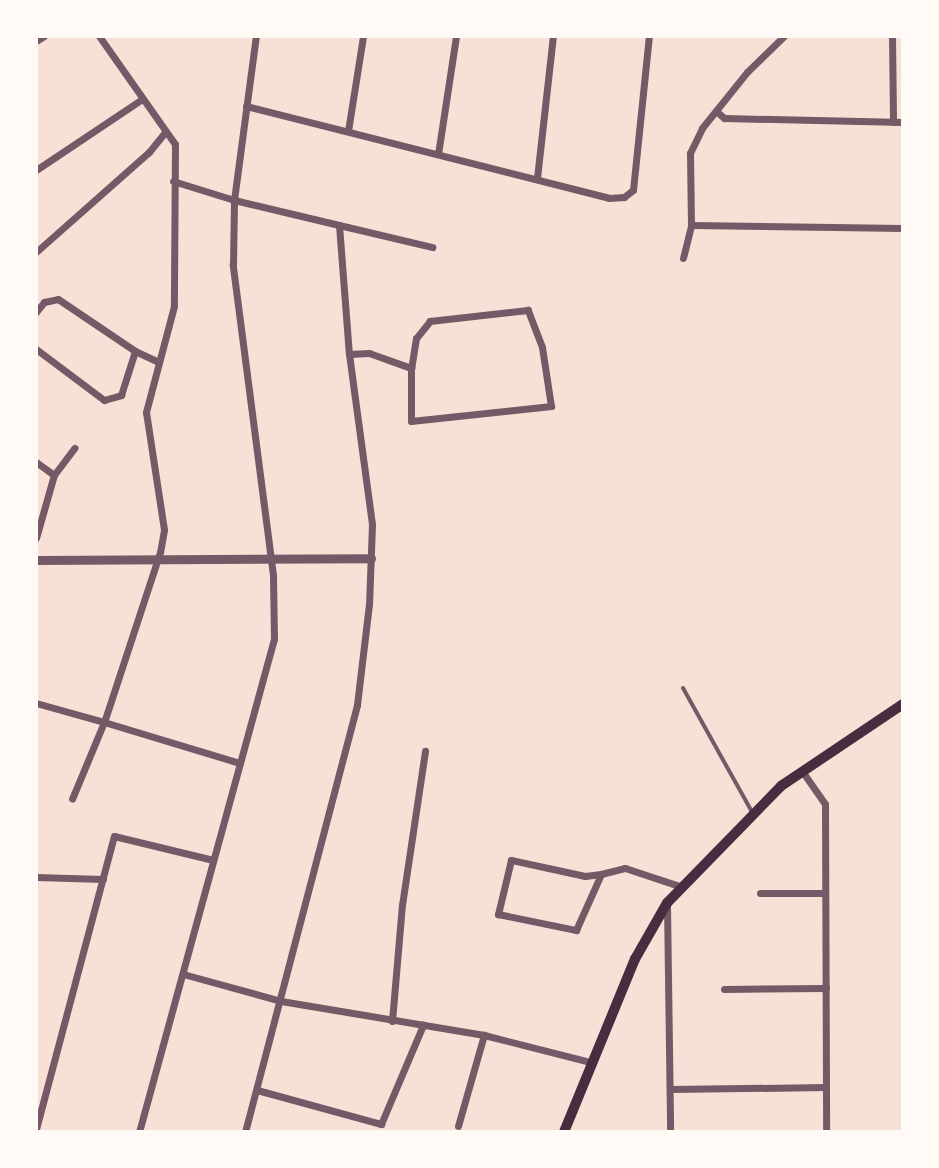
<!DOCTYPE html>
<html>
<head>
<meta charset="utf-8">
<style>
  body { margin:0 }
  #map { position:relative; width:939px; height:1168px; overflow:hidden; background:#f7e1d7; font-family:"IBM Plex Sans",sans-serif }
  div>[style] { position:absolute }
  .service>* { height:4px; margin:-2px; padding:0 2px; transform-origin:2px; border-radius:2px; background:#755966 }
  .minor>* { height:7px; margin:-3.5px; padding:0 3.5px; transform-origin:3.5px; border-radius:3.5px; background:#755966 }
  .tertiary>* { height:9px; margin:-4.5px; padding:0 4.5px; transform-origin:4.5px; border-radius:4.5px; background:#755966 }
  .secondary>* { height:10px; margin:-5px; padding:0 5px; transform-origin:5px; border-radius:5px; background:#4a2c40 }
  span { translate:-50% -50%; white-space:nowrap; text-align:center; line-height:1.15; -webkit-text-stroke:6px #fffaf5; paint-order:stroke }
  .frame { position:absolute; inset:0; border:38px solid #fffaf5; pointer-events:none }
</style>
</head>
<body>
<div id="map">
  <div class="service">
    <i style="left:683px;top:688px;width:142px;rotate:60.9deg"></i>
  </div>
  <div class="minor">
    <i style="left:99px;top:36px;width:132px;rotate:54.9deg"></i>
    <i style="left:175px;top:144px;width:162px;rotate:90.4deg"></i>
    <i style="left:174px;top:306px;width:110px;rotate:104.8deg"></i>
    <i style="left:146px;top:412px;width:119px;rotate:81.3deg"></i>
    <i style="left:164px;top:530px;width:22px;rotate:100deg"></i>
    <i style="left:160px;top:552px;width:179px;rotate:108.2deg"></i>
    <i style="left:104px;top:722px;width:142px;rotate:16.8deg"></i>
    <i style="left:892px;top:36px;width:86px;rotate:89.3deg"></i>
    <i style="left:36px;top:41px;width:9px;rotate:-32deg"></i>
    <i style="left:246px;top:106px;width:374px;rotate:14.2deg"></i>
    <i style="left:609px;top:198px;width:15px;rotate:-4deg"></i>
    <i style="left:624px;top:197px;width:11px;rotate:-38deg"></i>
    <i style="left:633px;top:190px;width:155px;rotate:-84.1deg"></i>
    <i style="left:716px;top:111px;width:11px;rotate:41deg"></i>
    <i style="left:724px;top:118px;width:179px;rotate:1.3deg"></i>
    <i style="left:348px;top:131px;width:96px;rotate:-81deg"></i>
    <i style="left:438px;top:154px;width:119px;rotate:-81.3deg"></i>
    <i style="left:36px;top:170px;width:128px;rotate:-33.8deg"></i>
    <i style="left:537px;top:178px;width:143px;rotate:-83.6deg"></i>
    <i style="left:173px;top:181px;width:64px;rotate:17.3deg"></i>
    <i style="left:234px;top:200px;width:108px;rotate:13.4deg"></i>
    <i style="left:339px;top:225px;width:129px;rotate:85.6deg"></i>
    <i style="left:349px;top:354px;width:172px;rotate:82.3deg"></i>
    <i style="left:372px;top:524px;width:80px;rotate:92.1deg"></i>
    <i style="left:369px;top:604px;width:102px;rotate:96.8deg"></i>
    <i style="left:357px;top:705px;width:441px;rotate:104.7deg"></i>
    <i style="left:339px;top:225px;width:96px;rotate:13.3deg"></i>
    <i style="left:691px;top:225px;width:212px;rotate:0.8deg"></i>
    <i style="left:36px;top:252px;width:151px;rotate:-41.5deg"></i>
    <i style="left:149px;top:152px;width:26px;rotate:-51deg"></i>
    <i style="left:683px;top:258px;width:34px;rotate:-76deg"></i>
    <i style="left:691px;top:225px;width:72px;rotate:-90.8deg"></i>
    <i style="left:690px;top:153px;width:28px;rotate:-64deg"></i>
    <i style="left:702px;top:128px;width:72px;rotate:-51.2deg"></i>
    <i style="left:747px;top:72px;width:52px;rotate:-44.2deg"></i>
    <i style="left:36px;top:312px;width:13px;rotate:-51deg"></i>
    <i style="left:44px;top:302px;width:14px;rotate:-12deg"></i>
    <i style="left:58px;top:299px;width:93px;rotate:34deg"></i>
    <i style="left:135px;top:351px;width:26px;rotate:25deg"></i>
    <i style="left:36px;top:349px;width:85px;rotate:36.9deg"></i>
    <i style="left:104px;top:400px;width:18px;rotate:-16deg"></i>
    <i style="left:121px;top:395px;width:46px;rotate:-72.3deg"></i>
    <i style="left:349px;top:354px;width:20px;rotate:-3deg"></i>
    <i style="left:369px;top:353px;width:45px;rotate:19.7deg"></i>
    <i style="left:411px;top:368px;width:53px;rotate:90deg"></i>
    <i style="left:411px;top:421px;width:141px;rotate:-6.1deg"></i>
    <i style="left:551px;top:406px;width:60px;rotate:-98.7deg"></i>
    <i style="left:542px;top:347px;width:40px;rotate:-111deg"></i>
    <i style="left:528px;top:310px;width:99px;rotate:173.6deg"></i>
    <i style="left:430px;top:321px;width:22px;rotate:129deg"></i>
    <i style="left:416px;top:338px;width:30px;rotate:99deg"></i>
    <i style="left:36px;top:462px;width:22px;rotate:36deg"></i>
    <i style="left:36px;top:538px;width:66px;rotate:-74.1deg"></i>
    <i style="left:54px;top:475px;width:34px;rotate:-53deg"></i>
    <i style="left:36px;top:703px;width:71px;rotate:15.6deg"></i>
    <i style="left:104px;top:722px;width:83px;rotate:112.6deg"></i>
    <i style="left:802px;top:771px;width:40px;rotate:55.1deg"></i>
    <i style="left:825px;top:804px;width:328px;rotate:89.8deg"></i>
    <i style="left:601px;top:874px;width:16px;rotate:173deg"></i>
    <i style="left:585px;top:876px;width:76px;rotate:-167.8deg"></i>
    <i style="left:511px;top:860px;width:56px;rotate:103.5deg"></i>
    <i style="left:498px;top:914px;width:80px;rotate:11.6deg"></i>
    <i style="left:576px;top:930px;width:61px;rotate:-65.9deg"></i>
    <i style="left:601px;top:874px;width:25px;rotate:-14deg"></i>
    <i style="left:625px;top:868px;width:60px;rotate:18.4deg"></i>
    <i style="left:36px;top:877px;width:67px;rotate:1.7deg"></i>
    <i style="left:760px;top:893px;width:65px"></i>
    <i style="left:667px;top:905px;width:227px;rotate:89.2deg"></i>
    <i style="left:183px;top:974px;width:102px;rotate:15.4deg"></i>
    <i style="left:281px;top:1001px;width:206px;rotate:9.5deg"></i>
    <i style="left:484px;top:1035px;width:109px;rotate:14.3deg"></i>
    <i style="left:724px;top:989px;width:102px;rotate:-0.6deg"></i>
    <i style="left:392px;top:1021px;width:116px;rotate:-85.1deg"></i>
    <i style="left:402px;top:905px;width:156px;rotate:-81.5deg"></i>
    <i style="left:670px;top:1089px;width:156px;rotate:-0.7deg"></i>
    <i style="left:257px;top:1090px;width:129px;rotate:15.3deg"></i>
    <i style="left:381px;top:1124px;width:108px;rotate:-67deg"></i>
    <i style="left:458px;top:1126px;width:95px;rotate:-74.1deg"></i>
    <i style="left:36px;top:1129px;width:303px;rotate:-75.1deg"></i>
    <i style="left:114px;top:836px;width:102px;rotate:13.6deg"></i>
    <i style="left:139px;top:1132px;width:511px;rotate:-74.69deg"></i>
    <i style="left:274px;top:639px;width:64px;rotate:-90.9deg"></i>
    <i style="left:273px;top:575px;width:313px;rotate:-97.4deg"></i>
    <i style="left:233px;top:265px;width:65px;rotate:-89.1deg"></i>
    <i style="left:234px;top:200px;width:165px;rotate:-82.4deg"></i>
  </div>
  <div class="tertiary">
    <i style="left:36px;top:560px;width:335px;rotate:-0.3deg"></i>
  </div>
  <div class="secondary">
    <i style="left:564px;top:1132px;width:187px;rotate:-67.7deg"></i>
    <i style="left:635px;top:959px;width:64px;rotate:-60.3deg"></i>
    <i style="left:667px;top:903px;width:163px;rotate:-45.7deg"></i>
    <i style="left:781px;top:786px;width:147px;rotate:-33.9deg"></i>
  </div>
  <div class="frame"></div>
</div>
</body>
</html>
